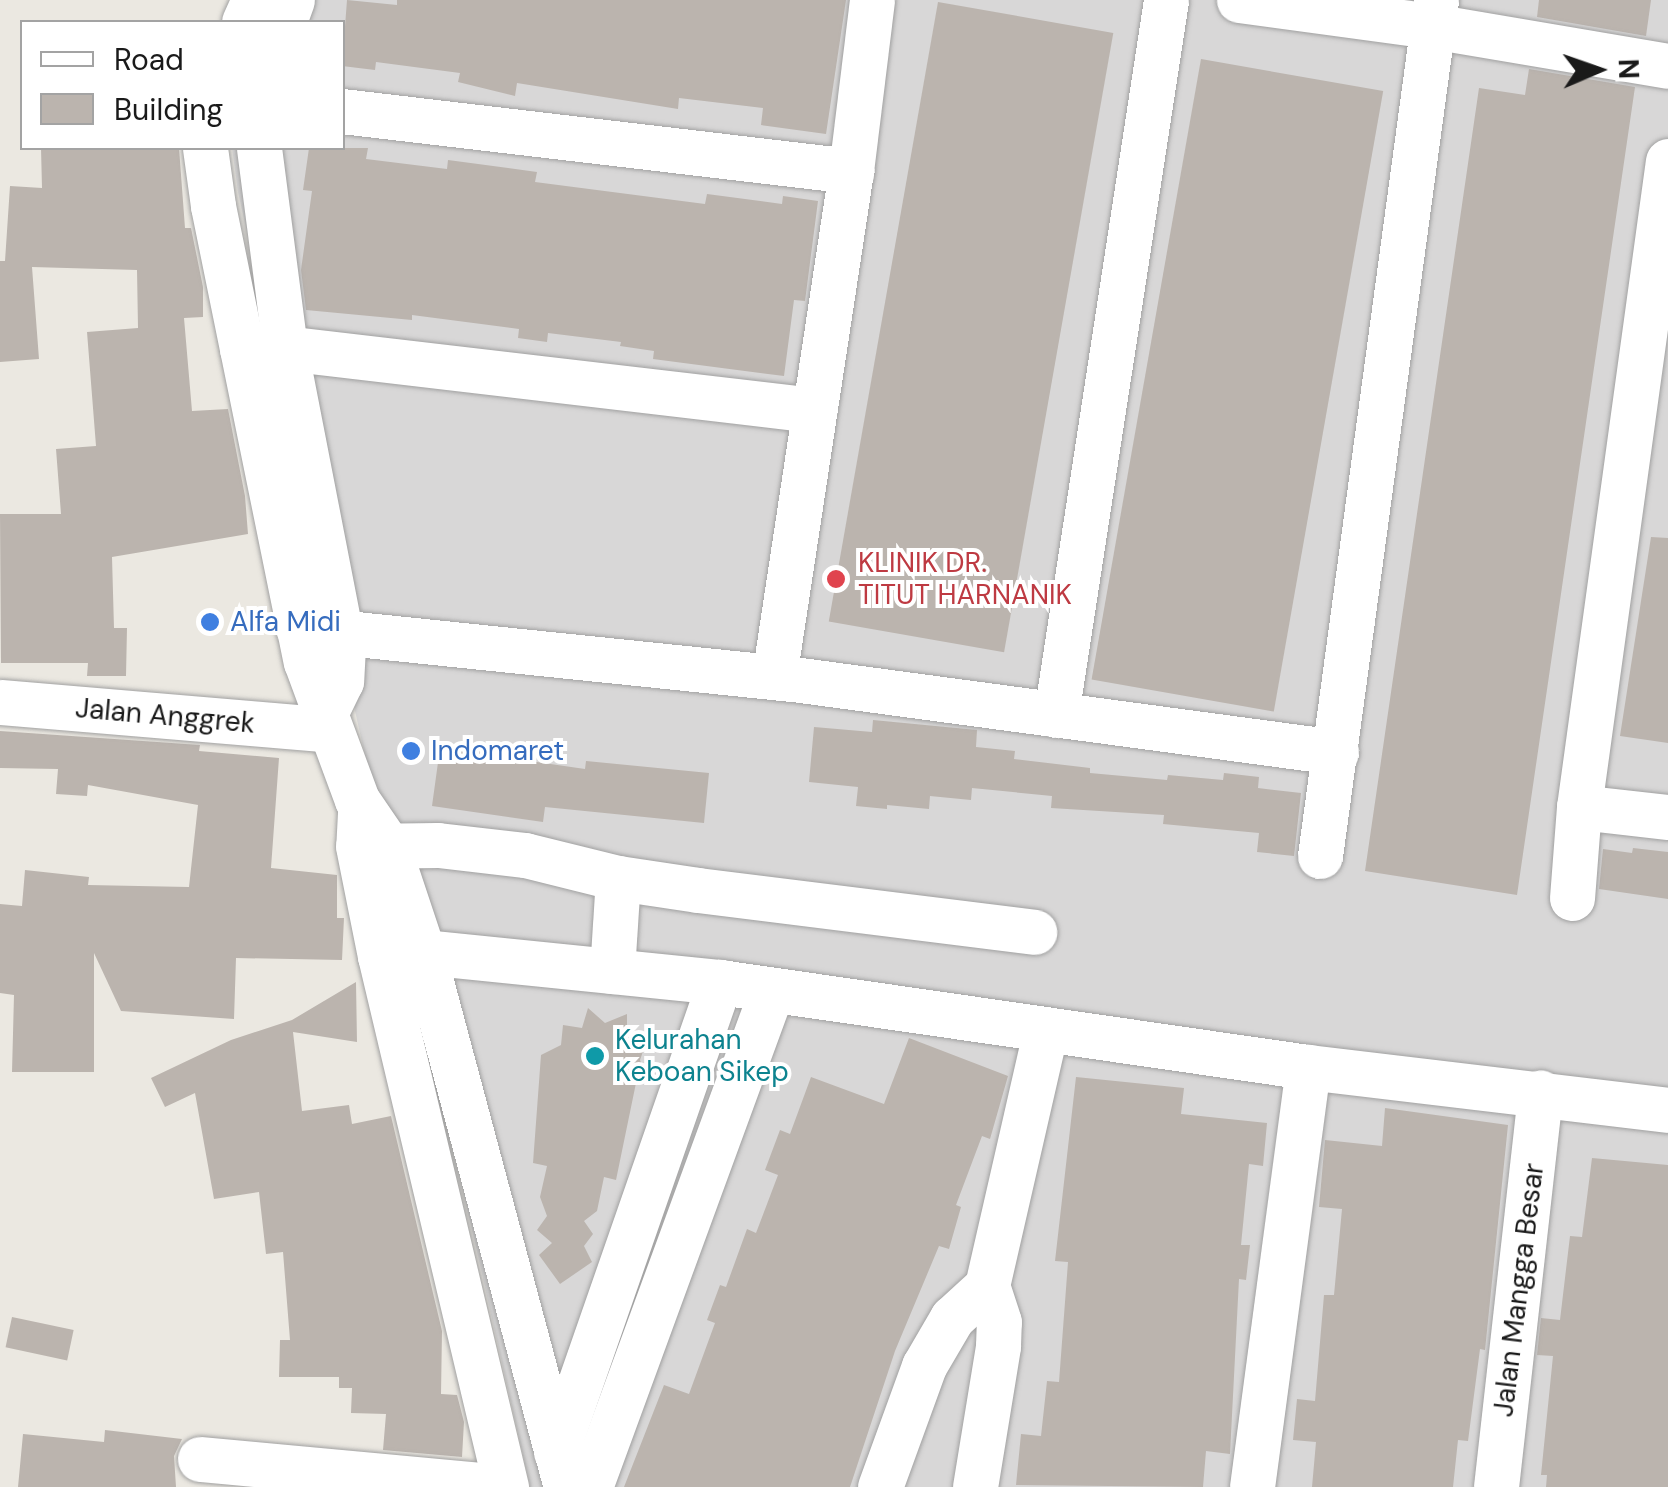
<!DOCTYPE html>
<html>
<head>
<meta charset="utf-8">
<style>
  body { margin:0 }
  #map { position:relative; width:1668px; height:1487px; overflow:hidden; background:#ebe8e1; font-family:"DM Sans",sans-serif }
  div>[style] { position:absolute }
  .residential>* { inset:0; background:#d8d7d7 }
  .building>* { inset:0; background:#bbb4ae; transform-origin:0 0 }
  .roads { filter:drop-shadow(0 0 2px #a1a1a1) drop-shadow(0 0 2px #a1a1a1) }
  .street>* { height:45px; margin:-22.5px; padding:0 22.5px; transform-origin:22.5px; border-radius:22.5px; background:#fff }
  .dots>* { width:28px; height:28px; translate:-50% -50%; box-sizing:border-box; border:5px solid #fff; border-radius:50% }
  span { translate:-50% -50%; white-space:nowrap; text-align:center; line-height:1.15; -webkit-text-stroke:8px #fff; paint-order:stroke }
  .health-label { font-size:28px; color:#be3a42 }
  .left { translate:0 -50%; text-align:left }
  .shop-label { font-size:28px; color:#366cbe }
  .street-label { font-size:28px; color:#1a1a1a }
  .culture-label { font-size:28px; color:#0d838f }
  .legend { position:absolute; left:20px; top:20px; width:325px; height:130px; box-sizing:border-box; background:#fff; border:2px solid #a3a3a3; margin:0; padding:12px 18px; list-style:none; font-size:30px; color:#1a1a1a }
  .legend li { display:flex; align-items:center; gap:20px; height:50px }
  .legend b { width:50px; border:2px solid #a3a3a3 }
  .north { position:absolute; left:1548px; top:20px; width:100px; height:100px; -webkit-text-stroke:8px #fff; paint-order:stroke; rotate:88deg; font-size:28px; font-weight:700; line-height:40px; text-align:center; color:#1a1a1a }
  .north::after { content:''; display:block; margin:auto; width:35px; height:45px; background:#1a1a1a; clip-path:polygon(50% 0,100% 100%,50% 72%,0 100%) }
</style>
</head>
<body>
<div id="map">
  <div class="residential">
    <i style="clip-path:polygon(264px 0,1668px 0,1668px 1487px,530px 1487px,238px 192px,232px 148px,342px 148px,342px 22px,255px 22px)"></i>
  </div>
  <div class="building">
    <i style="clip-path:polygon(347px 0,397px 5px,397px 0,846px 0,826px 134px,761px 125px,763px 108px,679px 98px,678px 109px,517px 83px,515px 96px,458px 82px,460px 73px,376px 62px,375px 70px,342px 66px)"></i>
    <i style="clip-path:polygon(1539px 0,1651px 0,1646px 36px,1537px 17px)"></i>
    <i style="left:938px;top:2px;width:178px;height:629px;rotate:10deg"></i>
    <i style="left:1201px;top:59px;width:185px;height:630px;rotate:10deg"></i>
    <i style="clip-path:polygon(1529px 69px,1635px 87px,1517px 895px,1365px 871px,1479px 88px,1525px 95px)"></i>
    <i style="clip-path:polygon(41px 148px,179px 148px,185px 228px,191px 228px,203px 287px,203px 317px,184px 318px,192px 411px,228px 409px,245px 496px,248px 534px,112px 557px,114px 628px,127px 628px,126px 676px,87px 676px,88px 663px,1px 663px,0 514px,61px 514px,56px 449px,96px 446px,87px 332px,138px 328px,137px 270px,32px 267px,39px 359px,0 362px,0 261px,5px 261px,10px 186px,42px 188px)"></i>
    <i style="clip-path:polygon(309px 148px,368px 148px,366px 159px,447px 169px,448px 160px,537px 172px,535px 182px,705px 204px,707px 194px,782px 204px,783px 196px,818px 201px,805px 301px,794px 300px,784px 376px,653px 359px,654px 351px,620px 346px,621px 342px,548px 333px,547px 342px,518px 338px,519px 329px,412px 315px,412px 320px,306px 310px,301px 270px,312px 191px,303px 190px)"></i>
    <i style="clip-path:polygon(1651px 537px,1668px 538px,1668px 743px,1620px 736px)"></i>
    <i style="clip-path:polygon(873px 720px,977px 730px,976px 747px,1015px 751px,1014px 759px,1090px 768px,1090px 773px,1167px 780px,1168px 775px,1223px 780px,1224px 773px,1259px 777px,1258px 788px,1301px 793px,1294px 856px,1257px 852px,1259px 833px,1163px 824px,1164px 815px,1051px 808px,1052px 796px,972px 788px,971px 800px,930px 796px,929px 809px,887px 805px,887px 809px,856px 806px,858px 787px,809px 782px,814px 727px,872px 732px)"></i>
    <i style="clip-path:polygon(0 731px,200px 745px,199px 751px,279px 758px,271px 868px,337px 875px,337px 918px,344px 918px,342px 960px,236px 958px,234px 1019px,121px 1011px,94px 953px,94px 1072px,12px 1072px,14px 995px,0 993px,0 904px,22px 906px,25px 870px,89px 877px,88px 885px,189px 887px,198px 805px,88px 785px,87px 796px,56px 794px,58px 769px,0 768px)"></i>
    <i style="clip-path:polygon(440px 748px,585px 769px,586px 761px,709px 773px,704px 823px,545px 807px,543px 822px,432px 806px)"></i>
    <i style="clip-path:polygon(1633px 848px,1668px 852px,1668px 899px,1599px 889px,1603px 849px,1632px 853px)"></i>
    <i style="clip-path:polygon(356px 982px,357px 1042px,293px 1032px,302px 1111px,349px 1105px,352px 1124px,391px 1116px,442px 1331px,441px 1394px,457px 1395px,464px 1422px,462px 1457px,383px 1450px,386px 1414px,351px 1413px,352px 1388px,339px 1388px,339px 1377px,279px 1377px,280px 1340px,290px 1340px,283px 1252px,266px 1254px,259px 1192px,214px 1199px,195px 1093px,165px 1107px,151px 1078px,231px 1040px,292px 1020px)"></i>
    <i style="clip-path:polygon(588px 1008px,605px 1023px,627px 1014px,627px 1032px,647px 1040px,640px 1060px,648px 1082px,636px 1083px,616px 1180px,604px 1177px,597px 1211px,584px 1221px,593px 1234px,584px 1246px,592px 1262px,560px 1284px,539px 1255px,552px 1243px,537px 1230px,547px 1216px,540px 1197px,547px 1166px,533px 1163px,541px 1055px,561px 1045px,563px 1025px,582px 1028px)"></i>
    <i style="clip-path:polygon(909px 1038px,1008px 1076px,990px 1139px,982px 1136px,956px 1205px,961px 1207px,949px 1249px,939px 1246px,895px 1351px,850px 1487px,624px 1487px,664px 1385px,689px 1394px,715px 1323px,707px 1320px,720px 1285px,726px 1287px,747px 1229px,756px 1233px,778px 1175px,765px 1170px,780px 1130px,790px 1134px,811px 1077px,884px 1104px)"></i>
    <i style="clip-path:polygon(1076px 1077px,1184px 1088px,1181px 1114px,1267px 1123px,1263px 1166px,1249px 1164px,1241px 1245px,1250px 1245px,1246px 1280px,1239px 1279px,1230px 1454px,1206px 1451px,1203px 1487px,1016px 1485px,1021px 1434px,1041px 1436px,1047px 1381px,1059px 1382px,1068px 1262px,1055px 1261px)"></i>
    <i style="clip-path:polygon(1385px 1108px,1508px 1125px,1485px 1350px,1480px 1349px,1468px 1441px,1458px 1440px,1453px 1487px,1312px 1487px,1316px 1442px,1293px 1440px,1297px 1399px,1315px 1401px,1324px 1295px,1334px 1295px,1342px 1209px,1319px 1207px,1325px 1140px,1382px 1146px)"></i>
    <i style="clip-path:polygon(1592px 1158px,1668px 1165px,1668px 1487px,1546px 1487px,1547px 1475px,1541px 1475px,1553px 1356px,1537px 1355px,1541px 1318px,1560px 1320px,1570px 1236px,1582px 1237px)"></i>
    <i style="left:12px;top:1317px;width:63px;height:31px;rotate:12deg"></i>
    <i style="clip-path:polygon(105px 1430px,182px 1439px,174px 1456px,176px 1487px,18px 1487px,23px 1434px,104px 1442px)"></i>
  </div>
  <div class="roads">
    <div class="street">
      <i style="left:1239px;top:0;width:195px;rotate:7.7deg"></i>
      <i style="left:1432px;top:26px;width:239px;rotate:9.6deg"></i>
      <i style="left:244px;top:22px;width:24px;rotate:-66deg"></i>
      <i style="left:284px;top:22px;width:23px;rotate:-70deg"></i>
      <i style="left:342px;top:111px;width:513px;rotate:6.72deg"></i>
      <i style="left:205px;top:148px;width:59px;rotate:82.1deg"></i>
      <i style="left:213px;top:206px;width:465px;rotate:78.5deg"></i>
      <i style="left:306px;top:662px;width:147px;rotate:69.7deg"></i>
      <i style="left:357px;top:800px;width:53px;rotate:55.7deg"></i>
      <i style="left:387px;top:844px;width:114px;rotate:71.6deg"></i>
      <i style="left:423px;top:952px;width:554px;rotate:75.04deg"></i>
      <i style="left:259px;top:148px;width:202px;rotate:82.6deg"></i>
      <i style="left:285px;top:348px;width:304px;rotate:79deg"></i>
      <i style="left:343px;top:646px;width:35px;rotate:93deg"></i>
      <i style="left:341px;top:681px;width:32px;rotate:116deg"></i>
      <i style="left:242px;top:349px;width:51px"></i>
      <i style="left:293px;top:349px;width:525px;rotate:6.68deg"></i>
      <i style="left:298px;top:628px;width:498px;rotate:5.9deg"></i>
      <i style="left:793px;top:679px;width:548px;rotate:7.66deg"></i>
      <i style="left:774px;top:677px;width:512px;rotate:-81.35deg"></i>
      <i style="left:851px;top:171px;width:172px;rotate:-83deg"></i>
      <i style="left:0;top:702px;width:331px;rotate:4.8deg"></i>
      <i style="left:1056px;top:715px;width:723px;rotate:-81.25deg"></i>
      <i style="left:1579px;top:807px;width:90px;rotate:6.4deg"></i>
      <i style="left:360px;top:813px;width:33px;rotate:93deg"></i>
      <i style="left:358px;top:846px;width:112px;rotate:78.7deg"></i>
      <i style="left:380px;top:956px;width:546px;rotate:76.65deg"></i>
      <i style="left:360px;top:846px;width:78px;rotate:-0.7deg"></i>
      <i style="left:438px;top:845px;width:88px;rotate:6.6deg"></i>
      <i style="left:525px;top:855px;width:96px;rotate:13.9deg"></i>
      <i style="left:618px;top:878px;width:81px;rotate:8.5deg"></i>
      <i style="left:698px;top:890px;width:339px;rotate:7.1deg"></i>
      <i style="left:1320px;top:856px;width:864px;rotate:-82.28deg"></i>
      <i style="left:1572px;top:898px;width:91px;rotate:-85.6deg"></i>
      <i style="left:1579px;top:807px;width:652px;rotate:-82.16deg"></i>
      <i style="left:380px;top:956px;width:43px;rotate:-5.3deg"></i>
      <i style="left:423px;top:952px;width:299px;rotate:5.8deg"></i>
      <i style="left:720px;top:982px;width:594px;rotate:8.23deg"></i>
      <i style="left:1308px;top:1067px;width:363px;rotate:6.8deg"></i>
      <i style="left:612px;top:971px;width:93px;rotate:-86.3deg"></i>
      <i style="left:556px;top:1452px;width:498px;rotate:-70.8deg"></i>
      <i style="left:200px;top:1459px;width:305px;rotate:5.3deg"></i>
      <i style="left:590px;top:1487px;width:529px;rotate:-69.89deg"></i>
      <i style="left:880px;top:1487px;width:129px;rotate:-70deg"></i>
      <i style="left:924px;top:1366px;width:56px;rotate:-59.7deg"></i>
      <i style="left:952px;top:1318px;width:47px;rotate:-42.4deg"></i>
      <i style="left:975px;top:1487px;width:143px;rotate:-80.7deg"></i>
      <i style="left:998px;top:1346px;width:24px;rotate:-88deg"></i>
      <i style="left:999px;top:1322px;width:38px;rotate:-108deg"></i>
      <i style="left:987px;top:1286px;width:261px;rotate:-77.1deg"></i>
      <i style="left:1252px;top:1487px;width:424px;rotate:-82.4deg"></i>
      <i style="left:1496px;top:1487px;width:397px;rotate:-83.6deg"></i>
    </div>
  </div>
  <div class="dots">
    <i style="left:836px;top:579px;background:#e0444e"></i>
    <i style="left:210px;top:622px;background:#3f7fe0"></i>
    <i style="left:411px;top:751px;background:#3f7fe0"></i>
    <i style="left:595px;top:1056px;background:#0f9aa8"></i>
  </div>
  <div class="health-label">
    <span class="left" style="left:858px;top:579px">KLINIK DR.<br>TITUT HARNANIK</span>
  </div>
  <div class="shop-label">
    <span class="left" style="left:230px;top:622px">Alfa Midi</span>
    <span class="left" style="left:431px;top:751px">Indomaret</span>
  </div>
  <div class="street-label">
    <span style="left:165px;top:716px;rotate:5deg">Jalan Anggrek</span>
    <span style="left:1519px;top:1290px;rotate:-83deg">Jalan Mangga Besar</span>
  </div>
  <div class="culture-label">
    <span class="left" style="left:615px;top:1056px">Kelurahan<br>Keboan Sikep</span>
  </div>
  <ul class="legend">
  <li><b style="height:12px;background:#fff"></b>Road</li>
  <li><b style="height:28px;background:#bbb4ae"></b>Building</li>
  </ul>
  <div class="north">N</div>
</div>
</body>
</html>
